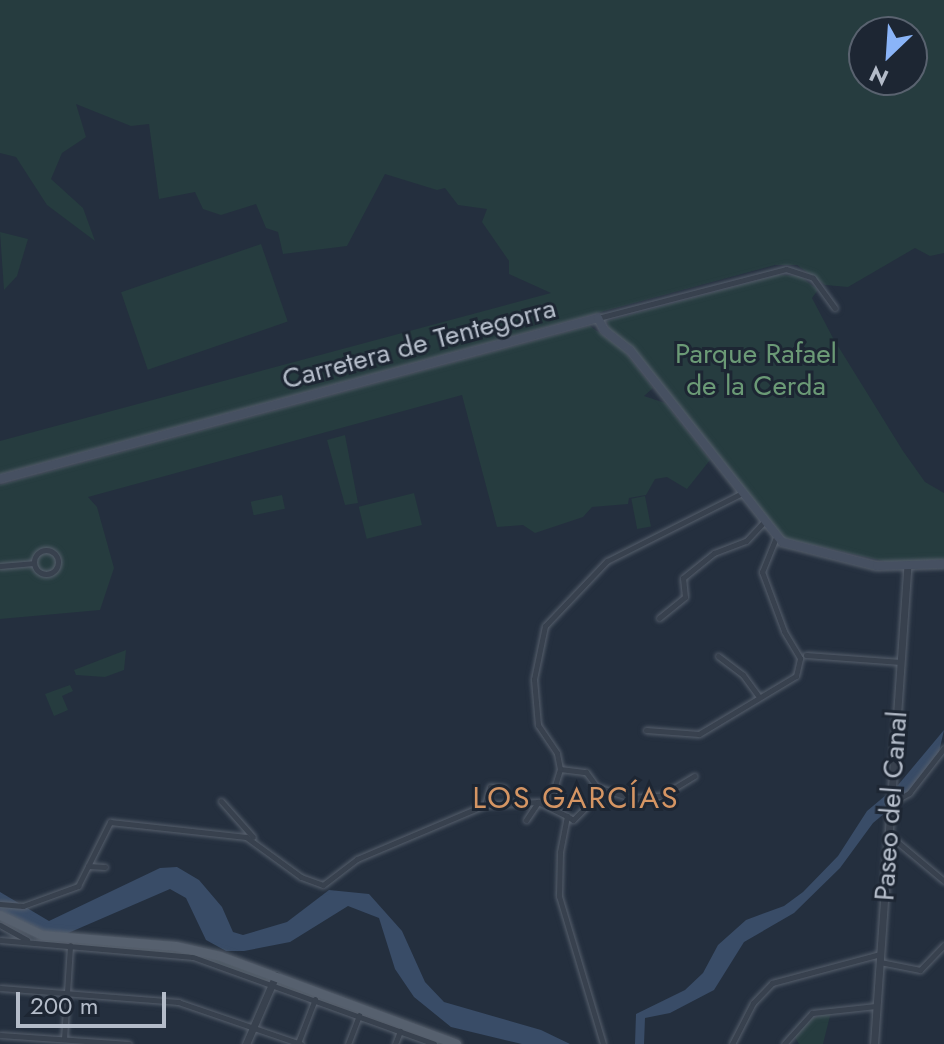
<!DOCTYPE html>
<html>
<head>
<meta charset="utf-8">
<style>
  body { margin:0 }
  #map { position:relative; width:944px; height:1044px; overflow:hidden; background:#242f3e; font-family:Jost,sans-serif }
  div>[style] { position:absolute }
  .green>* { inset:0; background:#263c3f; transform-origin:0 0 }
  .water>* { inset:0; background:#394c67 }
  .roads { filter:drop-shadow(0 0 2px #565f6c) drop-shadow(0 0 2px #565f6c) }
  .minor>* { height:5px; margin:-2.5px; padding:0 2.5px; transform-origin:2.5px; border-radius:2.5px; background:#38414e }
  .minor>.ring { margin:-2.5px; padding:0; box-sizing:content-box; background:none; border:5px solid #38414e; border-radius:50% }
  .tertiary>* { height:7px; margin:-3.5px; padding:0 3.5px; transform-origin:3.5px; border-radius:3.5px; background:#38414e }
  .secondary>* { height:8px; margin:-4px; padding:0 4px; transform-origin:4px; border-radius:4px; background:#465061 }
  .primary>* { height:9px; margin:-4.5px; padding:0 4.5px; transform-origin:4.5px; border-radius:4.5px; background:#56606e }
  span { translate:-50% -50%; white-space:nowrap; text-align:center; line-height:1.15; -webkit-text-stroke:6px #1d2633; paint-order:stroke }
  .street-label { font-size:28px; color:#b4bcc9 }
  .park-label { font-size:28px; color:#6b9a76 }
  .neighbourhood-label { font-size:30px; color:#d59563; letter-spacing:2px }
  .north { position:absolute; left:848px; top:16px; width:80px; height:80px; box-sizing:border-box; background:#1d2633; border:2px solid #59626f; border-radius:50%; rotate:205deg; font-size:22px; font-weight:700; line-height:32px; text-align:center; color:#b4bcc9 }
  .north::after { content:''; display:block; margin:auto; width:28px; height:36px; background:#8ab4f8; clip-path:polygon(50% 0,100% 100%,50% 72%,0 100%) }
  .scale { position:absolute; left:16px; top:992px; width:150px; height:36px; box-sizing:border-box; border:4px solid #b4bcc9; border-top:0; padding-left:10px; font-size:24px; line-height:28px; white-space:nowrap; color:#b4bcc9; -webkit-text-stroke:6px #1d2633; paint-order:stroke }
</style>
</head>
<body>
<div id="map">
  <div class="green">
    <i style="clip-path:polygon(evenodd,0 0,944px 0,944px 253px,930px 256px,915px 248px,848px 287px,825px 285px,797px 265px,775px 265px,0 474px,0 441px,551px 293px,509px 274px,509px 261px,482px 222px,487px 209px,458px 205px,445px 188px,437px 190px,385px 174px,347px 246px,283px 254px,278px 232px,266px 228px,256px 204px,221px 215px,203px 209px,195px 192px,159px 199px,149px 124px,131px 126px,76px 104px,86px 137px,62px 153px,51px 179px,83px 208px,95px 241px,47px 205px,16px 157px,0 153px,0 0,912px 32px,912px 80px,864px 80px,864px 32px,912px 32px)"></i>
    <i style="clip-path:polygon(0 232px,28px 239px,17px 276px,4px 290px)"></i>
    <i style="left:261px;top:244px;width:82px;height:148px;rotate:71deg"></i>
    <i style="clip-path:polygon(778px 275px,800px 276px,818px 290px,812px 298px,833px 338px,903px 451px,925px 482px,944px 493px,944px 559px,892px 563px,784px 538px,632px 349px,610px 331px,607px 321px)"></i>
    <i style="clip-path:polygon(590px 326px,624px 351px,653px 388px,644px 396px,665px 403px,710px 460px,687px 489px,667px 477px,655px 479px,646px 495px,629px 498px,628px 504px,592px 507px,583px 517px,535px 533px,523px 525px,497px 527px,462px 395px,88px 497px,97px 507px,114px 568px,100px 610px,0 619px,0 485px)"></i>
    <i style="clip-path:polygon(345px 435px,358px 503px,345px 505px,327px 440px)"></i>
    <i style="left:414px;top:493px;width:33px;height:57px;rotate:76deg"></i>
    <i style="left:282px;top:495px;width:14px;height:32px;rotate:78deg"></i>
    <i style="left:645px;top:496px;width:31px;height:14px;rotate:79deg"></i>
    <i style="clip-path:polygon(126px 650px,124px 670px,105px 677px,76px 675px,74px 670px)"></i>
    <i style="clip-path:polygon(70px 685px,73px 691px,62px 696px,68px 710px,54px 716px,45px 694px)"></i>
    <i style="clip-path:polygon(80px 939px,183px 947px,456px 1044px,434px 1044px,205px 960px,79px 946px)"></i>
    <i style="clip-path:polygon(831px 1012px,823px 1044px,799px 1044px,793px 1034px,800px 1022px)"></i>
  </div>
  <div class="water">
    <i style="clip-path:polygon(944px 730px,939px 752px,909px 793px,873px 823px,840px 868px,794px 913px,744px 942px,714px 990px,670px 1013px,645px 1018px,644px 1044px,635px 1044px,636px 1014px,685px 990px,703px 973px,718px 945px,746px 920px,784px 906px,803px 892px,838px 856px,867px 811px,898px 785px)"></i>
    <i style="clip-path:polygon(177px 867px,199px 880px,222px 907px,233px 932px,243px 935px,287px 922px,329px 890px,369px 894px,402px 931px,425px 982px,444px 1002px,541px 1030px,570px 1044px,522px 1044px,451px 1027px,414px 997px,395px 969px,379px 918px,348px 906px,290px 942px,244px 951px,226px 951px,206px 940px,186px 898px,170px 889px,59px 937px,42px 935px,0 912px,0 892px,49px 921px,160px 868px)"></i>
  </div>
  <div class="roads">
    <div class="minor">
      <i style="left:598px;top:318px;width:194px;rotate:-14.6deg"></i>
      <i style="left:786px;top:269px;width:28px;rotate:18deg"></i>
      <i style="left:813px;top:278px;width:37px;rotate:54deg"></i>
      <i class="ring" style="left:34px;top:550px;width:19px;height:19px"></i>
      <i style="left:0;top:566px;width:33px;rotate:-5deg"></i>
      <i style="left:659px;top:618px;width:33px;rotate:-39deg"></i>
      <i style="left:685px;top:597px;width:19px;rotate:-96deg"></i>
      <i style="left:683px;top:578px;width:40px;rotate:-39deg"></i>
      <i style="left:714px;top:553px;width:34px;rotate:-21deg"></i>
      <i style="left:746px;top:541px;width:25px;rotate:-47deg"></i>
      <i style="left:806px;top:655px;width:95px;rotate:4.2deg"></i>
      <i style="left:718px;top:656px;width:31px;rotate:37deg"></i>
      <i style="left:743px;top:675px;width:27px;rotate:54deg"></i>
      <i style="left:646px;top:730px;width:53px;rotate:4.3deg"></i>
      <i style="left:699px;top:734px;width:113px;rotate:-30.9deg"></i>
      <i style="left:796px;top:676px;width:18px;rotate:-77deg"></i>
      <i style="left:800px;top:658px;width:31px;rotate:-121deg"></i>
      <i style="left:784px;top:631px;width:63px;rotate:-110.4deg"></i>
      <i style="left:762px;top:572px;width:37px;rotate:-68deg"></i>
      <i style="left:560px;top:769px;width:26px;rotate:7deg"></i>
      <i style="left:586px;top:772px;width:19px;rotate:54deg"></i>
      <i style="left:597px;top:787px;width:35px;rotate:18deg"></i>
      <i style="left:630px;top:798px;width:31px;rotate:-4deg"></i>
      <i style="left:661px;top:796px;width:39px;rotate:-31deg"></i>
      <i style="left:221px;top:801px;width:48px;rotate:48.4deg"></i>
      <i style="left:891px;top:803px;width:21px;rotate:-29deg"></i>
      <i style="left:909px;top:793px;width:57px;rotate:-52.1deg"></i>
      <i style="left:485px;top:805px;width:19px;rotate:-74deg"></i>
      <i style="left:490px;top:787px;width:14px;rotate:4deg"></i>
      <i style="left:549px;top:805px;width:38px;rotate:-73deg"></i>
      <i style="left:560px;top:769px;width:16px;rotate:-101deg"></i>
      <i style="left:557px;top:753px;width:34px;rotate:-124deg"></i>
      <i style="left:538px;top:725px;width:46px;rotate:-95deg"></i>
      <i style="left:534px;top:679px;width:54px;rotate:-78.3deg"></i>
      <i style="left:545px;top:626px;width:90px;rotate:-46.4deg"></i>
      <i style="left:607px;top:561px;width:151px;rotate:-26.7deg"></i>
      <i style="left:567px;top:816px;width:7px;rotate:34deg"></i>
      <i style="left:573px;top:820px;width:18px;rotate:-45deg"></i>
      <i style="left:526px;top:820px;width:22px;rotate:-56deg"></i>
      <i style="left:889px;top:835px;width:72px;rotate:39.9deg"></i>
      <i style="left:88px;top:866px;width:17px;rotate:3deg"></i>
      <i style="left:0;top:904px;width:23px;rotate:5deg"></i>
      <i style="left:23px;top:906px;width:59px;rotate:-20deg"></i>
      <i style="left:78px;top:886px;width:72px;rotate:-63.4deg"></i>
      <i style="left:110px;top:822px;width:137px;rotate:6.3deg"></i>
      <i style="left:246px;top:837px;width:68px;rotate:36deg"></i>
      <i style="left:301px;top:877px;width:23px;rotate:20deg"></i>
      <i style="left:323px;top:885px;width:43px;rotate:-37.4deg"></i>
      <i style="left:357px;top:859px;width:139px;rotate:-22.9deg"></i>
      <i style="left:485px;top:805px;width:53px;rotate:-3.2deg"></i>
      <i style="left:538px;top:802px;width:32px;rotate:26deg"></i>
      <i style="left:567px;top:816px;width:37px;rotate:101deg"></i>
      <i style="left:560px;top:852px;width:44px;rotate:91.3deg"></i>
      <i style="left:559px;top:896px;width:154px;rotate:73.4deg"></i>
      <i style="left:0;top:925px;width:31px;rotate:29deg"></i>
      <i style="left:0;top:940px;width:194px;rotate:5deg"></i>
      <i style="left:193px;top:957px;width:256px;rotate:19.8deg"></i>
      <i style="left:880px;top:962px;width:41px;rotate:11.3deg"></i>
      <i style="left:920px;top:970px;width:35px;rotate:-46deg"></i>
      <i style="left:0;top:988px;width:179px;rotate:4.5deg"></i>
      <i style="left:178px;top:1002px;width:130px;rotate:18.9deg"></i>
      <i style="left:0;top:1035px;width:129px;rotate:4deg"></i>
      <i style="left:64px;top:1039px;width:94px;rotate:-86.3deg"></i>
      <i style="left:298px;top:1043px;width:47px;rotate:-68.9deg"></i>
      <i style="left:348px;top:1044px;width:31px;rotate:-69deg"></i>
      <i style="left:395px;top:1044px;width:14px;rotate:-69deg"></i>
      <i style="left:732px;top:1044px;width:46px;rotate:-62.9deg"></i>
      <i style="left:753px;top:1003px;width:28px;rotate:-46deg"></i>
      <i style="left:772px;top:983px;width:112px;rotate:-15deg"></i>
      <i style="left:784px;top:1044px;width:42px;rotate:-47.9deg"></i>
      <i style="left:812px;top:1013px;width:64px;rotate:-6.2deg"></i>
    </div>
    <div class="tertiary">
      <i style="left:246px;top:1044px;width:75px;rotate:-66.5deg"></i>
      <i style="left:874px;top:1044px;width:477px;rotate:-86deg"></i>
    </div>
    <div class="secondary">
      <i style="left:0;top:479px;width:619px;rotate:-15.07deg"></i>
      <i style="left:598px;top:318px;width:13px;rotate:63deg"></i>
      <i style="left:604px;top:330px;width:33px;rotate:38deg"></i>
      <i style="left:630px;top:350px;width:245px;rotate:51.6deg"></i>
      <i style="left:782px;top:542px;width:98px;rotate:14.2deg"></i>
      <i style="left:877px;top:566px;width:67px;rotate:-1.7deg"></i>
    </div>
    <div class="primary">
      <i style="left:0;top:915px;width:47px;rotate:25.5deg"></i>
      <i style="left:42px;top:935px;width:133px;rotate:4.7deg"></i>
      <i style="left:175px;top:946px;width:46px;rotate:12.5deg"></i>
      <i style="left:220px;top:956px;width:252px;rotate:20.4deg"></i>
    </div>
  </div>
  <div class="street-label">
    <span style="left:419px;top:344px;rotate:-15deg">Carretera de Tentegorra</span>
    <span style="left:891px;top:806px;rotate:-86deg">Paseo del Canal</span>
  </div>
  <div class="park-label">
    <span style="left:756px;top:370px">Parque Rafael<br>de la Cerda</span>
  </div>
  <div class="neighbourhood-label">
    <span style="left:576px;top:798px">LOS GARCÍAS</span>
  </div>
  <div class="north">N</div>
  <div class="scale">200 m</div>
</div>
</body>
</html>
